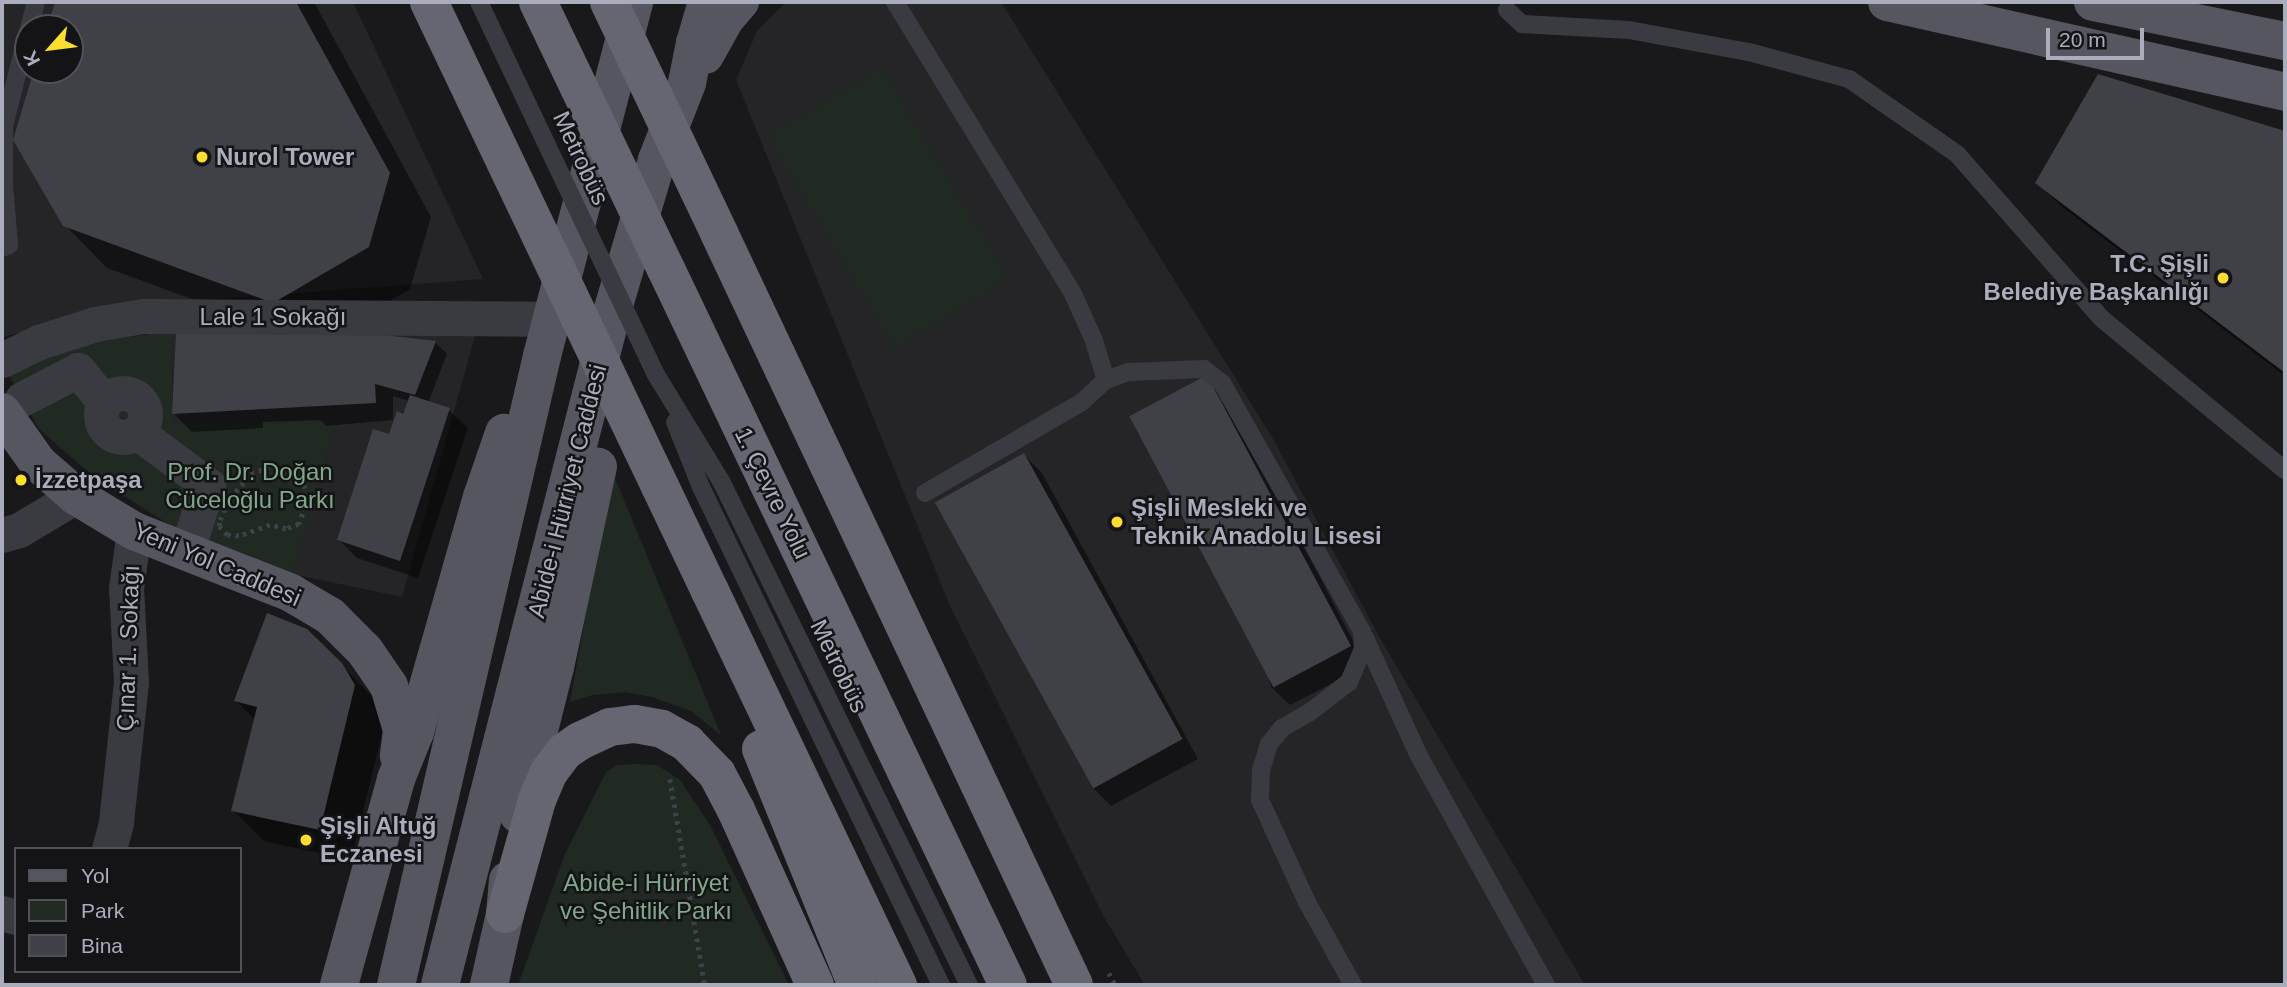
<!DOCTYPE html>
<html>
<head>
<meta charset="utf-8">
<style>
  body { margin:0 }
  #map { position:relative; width:2287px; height:987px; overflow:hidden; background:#19191b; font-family:Helvetica,sans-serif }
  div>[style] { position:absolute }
  .built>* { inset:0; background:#252528 }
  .green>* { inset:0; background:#202a23; transform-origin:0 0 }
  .shadow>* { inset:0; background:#0007 }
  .building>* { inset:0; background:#404146; transform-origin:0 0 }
  .path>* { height:4.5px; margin-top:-2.25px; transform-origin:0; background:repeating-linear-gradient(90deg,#3f4048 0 3.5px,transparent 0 8.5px) }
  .lane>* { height:18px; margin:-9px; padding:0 9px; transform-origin:9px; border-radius:9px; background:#3a3a41 }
  .street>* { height:35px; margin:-17.5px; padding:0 17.5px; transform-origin:17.5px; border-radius:17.5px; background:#3a3a41 }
  .street>.ring { margin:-17.5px; padding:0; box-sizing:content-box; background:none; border:35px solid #3a3a41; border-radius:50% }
  .primary>* { height:38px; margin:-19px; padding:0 19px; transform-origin:19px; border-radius:19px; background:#555660 }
  .highway>* { height:38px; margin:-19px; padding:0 19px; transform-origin:19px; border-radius:19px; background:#656672 }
  .lane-bridge>* { height:18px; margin:-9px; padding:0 9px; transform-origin:9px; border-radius:9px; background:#3a3a41 }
  .highway-bridge>* { height:38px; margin:-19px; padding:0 19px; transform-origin:19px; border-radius:19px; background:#656672 }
  .dots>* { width:19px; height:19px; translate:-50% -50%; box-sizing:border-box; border:4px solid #141416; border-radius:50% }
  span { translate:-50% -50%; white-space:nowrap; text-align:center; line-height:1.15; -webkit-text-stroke:5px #141416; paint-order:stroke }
  .poi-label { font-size:24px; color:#aaadbc; font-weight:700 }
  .left { translate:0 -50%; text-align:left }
  .right { translate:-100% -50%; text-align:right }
  .street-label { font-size:24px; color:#aaadbc }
  .park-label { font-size:24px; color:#81a88a }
  .frame { position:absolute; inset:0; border:4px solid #aaadbc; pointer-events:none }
  .legend { position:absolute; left:14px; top:847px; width:228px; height:126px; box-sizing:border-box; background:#141416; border:2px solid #505158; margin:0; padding:9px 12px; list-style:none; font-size:21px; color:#aaadbc }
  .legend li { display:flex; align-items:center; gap:14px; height:35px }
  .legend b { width:35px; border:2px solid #505158 }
  .north { position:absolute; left:14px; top:14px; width:70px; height:70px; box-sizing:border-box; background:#141416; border:2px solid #505158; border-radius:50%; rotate:242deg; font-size:19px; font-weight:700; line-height:28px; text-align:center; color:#aaadbc }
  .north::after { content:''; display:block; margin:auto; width:24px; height:32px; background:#fddd2f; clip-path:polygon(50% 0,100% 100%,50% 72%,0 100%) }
  .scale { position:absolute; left:2046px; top:28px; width:98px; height:32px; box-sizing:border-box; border:4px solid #aaadbc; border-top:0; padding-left:9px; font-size:21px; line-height:24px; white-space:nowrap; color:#aaadbc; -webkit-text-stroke:5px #141416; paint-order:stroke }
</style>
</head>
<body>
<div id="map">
  <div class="built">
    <i style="clip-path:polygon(evenodd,2px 2px,353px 2px,483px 279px,134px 305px,2px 337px,2px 2px,28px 28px,70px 28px,70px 70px,28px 70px,28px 28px)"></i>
    <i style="clip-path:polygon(786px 2px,1001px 2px,1272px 437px,1381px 640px,1585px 985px,1145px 985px,1104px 917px,950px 606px,736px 80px,757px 31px)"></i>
    <i style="clip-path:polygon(173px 331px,475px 336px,402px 597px,292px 574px,172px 423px)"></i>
  </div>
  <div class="green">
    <i style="left:882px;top:67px;width:247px;height:134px;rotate:59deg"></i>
    <i style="clip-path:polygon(173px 331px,172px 423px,335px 421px,292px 574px,170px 525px,93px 476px,39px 429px,5px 368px,62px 346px)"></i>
    <i style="clip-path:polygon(612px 471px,721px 735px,691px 711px,652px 697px,625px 692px,593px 695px,570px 702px)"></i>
    <i style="clip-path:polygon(637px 764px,657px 765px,680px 780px,710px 825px,789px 985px,518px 985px,565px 854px,606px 772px,617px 765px)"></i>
  </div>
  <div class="shadow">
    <i style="clip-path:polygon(57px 2px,314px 2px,431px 217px,410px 289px,332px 335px,435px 342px,447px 354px,428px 403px,449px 410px,468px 428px,418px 578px,357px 558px,339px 540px,409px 401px,393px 396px,393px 420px,326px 426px,320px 420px,263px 422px,263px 428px,192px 432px,174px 414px,290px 335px,107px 268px,65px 225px,36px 70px,70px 70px,70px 28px,49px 28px)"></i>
    <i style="clip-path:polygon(2099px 76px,2285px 133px,2285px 376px,2061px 206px,2038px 183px)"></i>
    <i style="clip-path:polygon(1207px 377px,1225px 395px,1366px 666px,1290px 705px,1271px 687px)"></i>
    <i style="clip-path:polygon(1024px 455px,1042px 473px,1198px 759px,1111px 806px,1093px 788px)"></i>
    <i style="clip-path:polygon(340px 664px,372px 696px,386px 718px,351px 860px,264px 841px,233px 810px,255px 720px,236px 701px)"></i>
  </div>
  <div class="building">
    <i style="clip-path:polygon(55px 2px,296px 2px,390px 173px,369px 247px,273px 303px,63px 226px,13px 140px,34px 70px,70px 70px,70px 28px,47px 28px)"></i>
    <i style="clip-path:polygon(2098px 74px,2285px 131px,2285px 373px,2035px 183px)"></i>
    <i style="clip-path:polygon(306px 333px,375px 334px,436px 341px,415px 395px,375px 384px,376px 403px,172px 414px,176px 334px)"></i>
    <i style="left:1207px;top:375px;width:307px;height:88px;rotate:62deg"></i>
    <i style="clip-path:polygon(410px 395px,450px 408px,400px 561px,337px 540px,373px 429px,389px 434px,397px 411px,403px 414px)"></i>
    <i style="left:1024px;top:453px;width:327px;height:102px;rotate:61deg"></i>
    <i style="clip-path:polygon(267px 613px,307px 629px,342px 663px,355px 685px,320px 830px,231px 811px,257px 707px,234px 701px)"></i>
  </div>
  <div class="path">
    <i style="left:266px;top:468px;width:42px;rotate:24.1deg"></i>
    <i style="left:304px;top:485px;width:14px;rotate:69deg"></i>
    <i style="left:309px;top:498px;width:28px;rotate:111deg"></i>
    <i style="left:299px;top:524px;width:14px;rotate:159deg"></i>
    <i style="left:286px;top:529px;width:16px;rotate:-166deg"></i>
    <i style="left:270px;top:525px;width:33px;rotate:160deg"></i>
    <i style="left:239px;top:536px;width:12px;rotate:-175deg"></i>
    <i style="left:227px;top:535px;width:12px;rotate:-132deg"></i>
    <i style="left:219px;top:526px;width:6px;rotate:-81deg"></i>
    <i style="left:220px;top:520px;width:24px;rotate:-66deg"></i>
    <i style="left:230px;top:498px;width:32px;rotate:-49deg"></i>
    <i style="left:251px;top:474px;width:16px;rotate:-22deg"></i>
    <i style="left:670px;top:779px;width:209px;rotate:80.4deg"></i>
    <i style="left:1109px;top:973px;width:13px;rotate:63deg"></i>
  </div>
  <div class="lane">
    <i style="left:895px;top:2px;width:342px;rotate:58.6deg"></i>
    <i style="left:1073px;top:294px;width:48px;rotate:65.6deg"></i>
    <i style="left:1093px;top:338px;width:44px;rotate:72.8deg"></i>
    <i style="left:1507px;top:10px;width:21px;rotate:43deg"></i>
    <i style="left:1522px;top:24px;width:107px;rotate:3.2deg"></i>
    <i style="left:1629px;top:30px;width:122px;rotate:10.4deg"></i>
    <i style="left:1749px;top:52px;width:104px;rotate:15.1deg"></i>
    <i style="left:1849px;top:79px;width:131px;rotate:34.8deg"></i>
    <i style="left:1957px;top:154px;width:218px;rotate:48.7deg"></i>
    <i style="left:2101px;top:318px;width:239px;rotate:39.6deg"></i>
    <i style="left:29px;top:28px;width:27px;rotate:-75deg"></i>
    <i style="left:2px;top:248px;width:8px;rotate:-23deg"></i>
    <i style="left:9px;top:245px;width:61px;rotate:-94.7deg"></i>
    <i style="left:4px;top:184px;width:58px;rotate:-90deg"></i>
    <i style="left:4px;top:126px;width:98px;rotate:-75.8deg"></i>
    <i style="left:655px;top:373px;width:127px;rotate:58.6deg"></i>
    <i style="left:721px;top:481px;width:562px;rotate:63.8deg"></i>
    <i style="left:675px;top:422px;width:70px;rotate:68.2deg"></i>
    <i style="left:701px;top:487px;width:553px;rotate:64.27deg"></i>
    <i style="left:925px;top:493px;width:181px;rotate:-30.1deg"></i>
    <i style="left:1082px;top:402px;width:33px;rotate:-43deg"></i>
    <i style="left:1106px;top:380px;width:23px;rotate:-20deg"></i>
    <i style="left:1128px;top:372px;width:76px;rotate:-2.3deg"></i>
    <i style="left:1204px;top:369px;width:23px;rotate:38deg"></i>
    <i style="left:1222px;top:383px;width:285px;rotate:60.6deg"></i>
    <i style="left:1362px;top:631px;width:18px;rotate:87deg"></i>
    <i style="left:1363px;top:649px;width:36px;rotate:113deg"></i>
    <i style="left:1349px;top:682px;width:49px;rotate:142.4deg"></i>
    <i style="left:1310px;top:712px;width:32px;rotate:150deg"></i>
    <i style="left:1282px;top:728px;width:21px;rotate:129deg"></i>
    <i style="left:1269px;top:744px;width:27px;rotate:107deg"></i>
    <i style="left:1261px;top:770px;width:30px;rotate:92deg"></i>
    <i style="left:1260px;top:800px;width:112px;rotate:65.3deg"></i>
    <i style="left:1307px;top:902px;width:95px;rotate:61deg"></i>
    <i style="left:1365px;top:638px;width:128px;rotate:65.4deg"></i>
    <i style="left:1418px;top:754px;width:264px;rotate:61deg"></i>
  </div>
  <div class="street">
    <i style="left:2px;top:360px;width:41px;rotate:-25.9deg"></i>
    <i style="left:39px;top:342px;width:59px;rotate:-17.8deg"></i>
    <i style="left:95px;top:324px;width:49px;rotate:-9.5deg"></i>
    <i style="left:143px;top:316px;width:409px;rotate:0.4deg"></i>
    <i class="ring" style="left:101px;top:393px;width:9px;height:9px"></i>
    <i style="left:22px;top:399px;width:63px;rotate:-27.4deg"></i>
    <i style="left:78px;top:370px;width:41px;rotate:50.9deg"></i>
    <i style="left:137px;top:432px;width:89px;rotate:36.7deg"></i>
    <i style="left:208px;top:485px;width:52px;rotate:108.1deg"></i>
    <i style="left:2px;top:535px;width:18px;rotate:-16deg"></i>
    <i style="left:19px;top:530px;width:66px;rotate:-30.8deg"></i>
    <i style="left:109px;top:849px;width:28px;rotate:-75deg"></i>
    <i style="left:116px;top:822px;width:141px;rotate:-83.9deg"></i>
    <i style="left:131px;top:682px;width:94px;rotate:-93deg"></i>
    <i style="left:126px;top:588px;width:58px;rotate:-82deg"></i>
    <i style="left:2px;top:913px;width:15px;rotate:16deg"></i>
  </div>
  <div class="primary">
    <i style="left:1887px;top:2px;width:408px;rotate:12.7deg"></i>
    <i style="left:2093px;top:2px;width:196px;rotate:11.5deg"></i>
    <i style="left:705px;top:55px;width:41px;rotate:-60.9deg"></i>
    <i style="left:725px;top:19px;width:23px;rotate:-49deg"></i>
    <i style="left:2px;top:412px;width:62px;rotate:54.8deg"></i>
    <i style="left:38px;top:463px;width:50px;rotate:41deg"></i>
    <i style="left:76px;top:496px;width:68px;rotate:31.1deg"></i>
    <i style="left:134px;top:531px;width:169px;rotate:21.5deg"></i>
    <i style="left:291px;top:593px;width:45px;rotate:30.5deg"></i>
    <i style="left:330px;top:616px;width:49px;rotate:45deg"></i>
    <i style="left:365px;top:651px;width:42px;rotate:55.6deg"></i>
    <i style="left:389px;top:686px;width:46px;rotate:73.5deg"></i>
    <i style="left:402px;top:730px;width:26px;rotate:97deg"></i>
    <i style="left:518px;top:814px;width:152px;rotate:-75.9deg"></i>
    <i style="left:555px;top:667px;width:205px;rotate:-77.9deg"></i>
    <i style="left:339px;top:985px;width:214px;rotate:-74.5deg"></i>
    <i style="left:396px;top:779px;width:51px;rotate:-68deg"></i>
    <i style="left:415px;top:732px;width:244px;rotate:-74.1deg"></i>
    <i style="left:482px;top:497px;width:68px;rotate:-71deg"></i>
    <i style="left:396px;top:985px;width:646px;rotate:-76.93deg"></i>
    <i style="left:542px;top:356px;width:366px;rotate:-75.4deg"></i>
    <i style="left:440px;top:985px;width:695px;rotate:-75.66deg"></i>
    <i style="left:612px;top:312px;width:159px;rotate:-73.5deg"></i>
    <i style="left:657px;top:160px;width:83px;rotate:-68.7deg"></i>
    <i style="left:687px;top:83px;width:41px;rotate:-78.7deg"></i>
    <i style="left:695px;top:43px;width:43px;rotate:-73.7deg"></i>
    <i style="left:489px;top:985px;width:73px;rotate:-77.3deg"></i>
    <i style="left:505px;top:914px;width:34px;rotate:-85deg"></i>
  </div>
  <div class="highway">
    <i style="left:720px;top:235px;width:829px;rotate:64.73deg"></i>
    <i style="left:666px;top:269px;width:793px;rotate:64.47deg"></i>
    <i style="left:710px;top:591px;width:437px;rotate:64.5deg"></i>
    <i style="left:761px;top:749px;width:255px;rotate:67.9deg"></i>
    <i style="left:505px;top:914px;width:118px;rotate:-74.3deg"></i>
    <i style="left:537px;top:800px;width:30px;rotate:-67deg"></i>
    <i style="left:549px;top:772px;width:25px;rotate:-53deg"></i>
    <i style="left:564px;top:752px;width:19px;rotate:-35deg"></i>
    <i style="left:580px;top:741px;width:33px;rotate:-25deg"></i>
    <i style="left:610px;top:727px;width:25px;rotate:-7deg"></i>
    <i style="left:635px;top:724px;width:27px;rotate:10deg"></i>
    <i style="left:662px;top:729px;width:29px;rotate:29deg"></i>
    <i style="left:687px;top:743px;width:43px;rotate:45.9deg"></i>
    <i style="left:717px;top:774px;width:41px;rotate:62.2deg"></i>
    <i style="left:736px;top:810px;width:192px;rotate:65.7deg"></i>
  </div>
  <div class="lane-bridge">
    <i style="left:479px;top:2px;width:411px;rotate:64.6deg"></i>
  </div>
  <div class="highway-bridge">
    <i style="left:429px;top:2px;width:653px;rotate:64.5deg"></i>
    <i style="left:538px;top:2px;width:296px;rotate:64.4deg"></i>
    <i style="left:609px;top:2px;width:258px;rotate:64.5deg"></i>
  </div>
  <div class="dots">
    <i style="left:202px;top:157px;background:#fddd2f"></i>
    <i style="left:2223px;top:278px;background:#fddd2f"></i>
    <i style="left:21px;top:480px;background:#fddd2f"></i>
    <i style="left:1117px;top:522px;background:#fddd2f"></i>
    <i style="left:306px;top:840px;background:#fddd2f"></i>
  </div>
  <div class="poi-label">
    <span class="left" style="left:216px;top:157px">Nurol Tower</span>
    <span class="right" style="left:2209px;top:278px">T.C. Şişli<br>Belediye Başkanlığı</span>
    <span class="left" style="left:35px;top:480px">İzzetpaşa</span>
    <span class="left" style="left:1131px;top:522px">Şişli Mesleki ve<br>Teknik Anadolu Lisesi</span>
    <span class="left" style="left:320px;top:840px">Şişli Altuğ<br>Eczanesi</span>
  </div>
  <div class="street-label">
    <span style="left:581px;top:158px;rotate:65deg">Metrobüs</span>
    <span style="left:273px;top:317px">Lale 1 Sokağı</span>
    <span style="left:567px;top:491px;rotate:-76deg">Abide-i Hürriyet Caddesi</span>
    <span style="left:773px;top:493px;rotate:64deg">1. Çevre Yolu</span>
    <span style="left:217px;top:564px;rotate:23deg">Yeni Yol Caddesi</span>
    <span style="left:128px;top:648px;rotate:-88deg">Çınar 1. Sokağı</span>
    <span style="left:839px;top:666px;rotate:64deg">Metrobüs</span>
  </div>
  <div class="park-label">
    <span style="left:250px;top:486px">Prof. Dr. Doğan<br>Cüceloğlu Parkı</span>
    <span style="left:646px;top:897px">Abide-i Hürriyet<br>ve Şehitlik Parkı</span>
  </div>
  <div class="frame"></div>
  <ul class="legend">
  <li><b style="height:9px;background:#555660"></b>Yol</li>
  <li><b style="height:19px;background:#202a23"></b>Park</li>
  <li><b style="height:19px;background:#404146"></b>Bina</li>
  </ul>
  <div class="north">K</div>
  <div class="scale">20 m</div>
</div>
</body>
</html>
